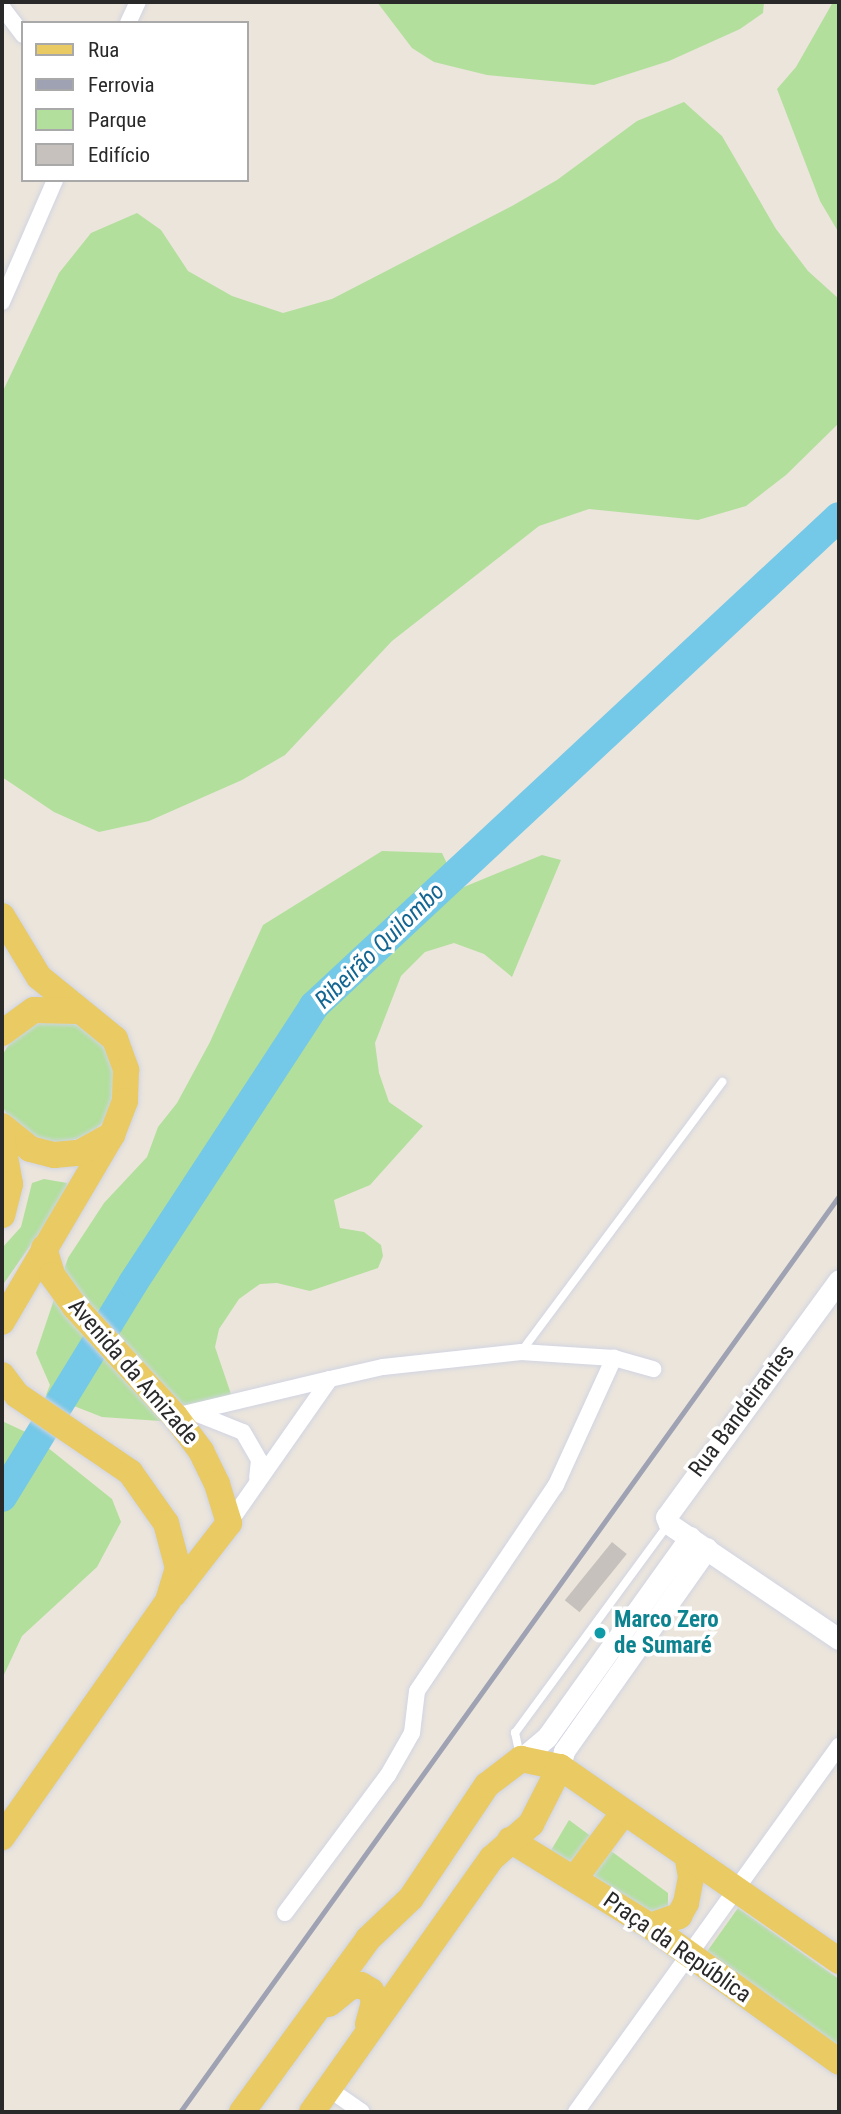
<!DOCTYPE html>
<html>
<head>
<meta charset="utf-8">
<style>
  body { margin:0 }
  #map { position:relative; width:841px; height:2114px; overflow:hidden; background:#ebe5dc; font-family:"Roboto Condensed",sans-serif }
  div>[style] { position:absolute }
  .green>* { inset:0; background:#b2df9b }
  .round { border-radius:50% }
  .river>* { height:30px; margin:-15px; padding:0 15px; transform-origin:15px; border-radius:15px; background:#74c8e8 }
  .building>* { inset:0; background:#c6c1bc; transform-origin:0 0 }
  .roads { filter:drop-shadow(0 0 2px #d1d4e2) drop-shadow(0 0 2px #d1d4e2) }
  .service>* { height:8px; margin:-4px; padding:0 4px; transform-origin:4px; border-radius:4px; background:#fff }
  .minor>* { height:16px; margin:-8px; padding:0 8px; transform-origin:8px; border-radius:8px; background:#fff }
  .tertiary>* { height:21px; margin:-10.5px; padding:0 10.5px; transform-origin:10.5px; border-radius:10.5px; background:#fff }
  .primary>* { height:26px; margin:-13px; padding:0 13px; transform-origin:13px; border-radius:13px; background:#e9ca63 }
  .rail>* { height:5px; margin:-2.5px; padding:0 2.5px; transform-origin:2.5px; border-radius:2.5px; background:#9fa2b3 }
  .dots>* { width:19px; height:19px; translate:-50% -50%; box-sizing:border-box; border:4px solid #fff; border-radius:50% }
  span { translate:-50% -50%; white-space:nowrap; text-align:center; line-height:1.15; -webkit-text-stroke:7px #fff; paint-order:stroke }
  .street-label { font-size:23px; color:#292929 }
  .culture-label { font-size:23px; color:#0d838f; font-weight:700 }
  .left { translate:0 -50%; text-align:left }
  .water-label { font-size:24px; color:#146692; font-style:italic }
  .frame { position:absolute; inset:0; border:4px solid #292929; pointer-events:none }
  .legend { position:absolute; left:21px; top:21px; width:228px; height:161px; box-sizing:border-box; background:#fff; border:2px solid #a9a9a9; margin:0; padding:9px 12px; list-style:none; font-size:21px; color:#292929 }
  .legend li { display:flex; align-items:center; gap:14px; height:35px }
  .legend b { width:35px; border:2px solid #a9a9a9 }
</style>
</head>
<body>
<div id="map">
  <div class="green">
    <i style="clip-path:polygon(377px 2px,764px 2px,763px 13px,740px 29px,669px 61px,594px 85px,487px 75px,434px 62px,412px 48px)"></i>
    <i style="clip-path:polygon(833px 2px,839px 2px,839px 233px,820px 201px,777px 89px,796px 67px)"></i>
    <i style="clip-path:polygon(684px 102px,722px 136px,776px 229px,808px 271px,839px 299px,839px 423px,786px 475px,746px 506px,698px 520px,589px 509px,539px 526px,392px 641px,285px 755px,242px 780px,149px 821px,99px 832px,54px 812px,2px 777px,2px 393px,59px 273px,91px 233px,137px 213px,161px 230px,188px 271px,232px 296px,283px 313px,332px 299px,512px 206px,557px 180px,637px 121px)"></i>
    <i style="clip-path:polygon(382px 851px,442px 853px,459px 889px,542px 855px,561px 860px,512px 977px,484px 954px,454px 943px,425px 952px,401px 976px,375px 1043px,379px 1073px,389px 1102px,423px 1126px,370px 1185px,334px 1200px,340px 1228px,364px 1232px,381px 1245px,383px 1256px,378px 1268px,310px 1291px,277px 1283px,260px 1284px,239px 1299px,219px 1329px,215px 1347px,231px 1394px,205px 1411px,219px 1419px,190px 1423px,102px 1417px,46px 1395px,50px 1385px,36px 1353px,68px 1258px,104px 1203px,147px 1157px,158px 1127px,177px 1103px,210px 1042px,263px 925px)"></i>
    <i class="round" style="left:-3px;top:1020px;width:122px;height:122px"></i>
    <i style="clip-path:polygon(44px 1179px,67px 1183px,65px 1196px,2px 1286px,2px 1248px,21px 1227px,32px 1183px)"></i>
    <i style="clip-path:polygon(2px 1421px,32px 1435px,112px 1499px,121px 1522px,97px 1567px,22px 1636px,2px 1679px)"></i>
    <i style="clip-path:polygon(569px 1820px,668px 1893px,668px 1913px,660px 1920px,550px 1852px)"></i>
    <i style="clip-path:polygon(738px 1908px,839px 1979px,839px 2052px,706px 1953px)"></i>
  </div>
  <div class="river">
    <i style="left:2px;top:1497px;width:251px;rotate:-58.5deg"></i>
    <i style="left:133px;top:1283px;width:331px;rotate:-56.8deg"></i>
    <i style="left:314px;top:1006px;width:717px;rotate:-42.97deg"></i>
  </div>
  <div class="building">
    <i style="left:612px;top:1542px;width:19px;height:75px;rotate:39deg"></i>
  </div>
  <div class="roads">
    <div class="service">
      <i style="left:521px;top:1352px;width:337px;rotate:-53.3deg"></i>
      <i style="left:520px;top:1756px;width:24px;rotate:-102deg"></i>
      <i style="left:515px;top:1733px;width:257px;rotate:-53.7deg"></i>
    </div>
    <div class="minor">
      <i style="left:2px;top:7px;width:35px;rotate:53deg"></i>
      <i style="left:128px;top:23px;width:23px;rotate:-65deg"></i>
      <i style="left:2px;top:302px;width:133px;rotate:-66.5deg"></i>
      <i style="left:330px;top:1379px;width:54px;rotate:-12.8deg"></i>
      <i style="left:383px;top:1367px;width:139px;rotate:-6.2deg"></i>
      <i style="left:521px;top:1352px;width:93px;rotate:3.7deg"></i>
      <i style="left:614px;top:1358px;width:41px;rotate:15.8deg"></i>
      <i style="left:198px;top:1414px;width:48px;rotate:21.8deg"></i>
      <i style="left:243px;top:1432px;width:32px;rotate:60deg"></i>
      <i style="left:259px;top:1460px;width:18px;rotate:96deg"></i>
      <i style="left:175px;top:1416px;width:159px;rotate:-13.4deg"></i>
      <i style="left:330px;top:1379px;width:176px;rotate:125deg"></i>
      <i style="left:285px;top:1913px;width:172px;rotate:-53.3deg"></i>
      <i style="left:388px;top:1775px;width:48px;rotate:-60.3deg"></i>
      <i style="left:412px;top:1733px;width:42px;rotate:-83.2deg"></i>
      <i style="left:417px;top:1691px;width:249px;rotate:-56deg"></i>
      <i style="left:556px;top:1485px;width:140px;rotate:-65.5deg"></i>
      <i style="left:329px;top:2089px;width:40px;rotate:34.9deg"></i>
      <i style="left:576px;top:2112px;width:451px;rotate:-54.3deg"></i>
    </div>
    <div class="tertiary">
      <i style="left:839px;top:1280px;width:293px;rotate:126.1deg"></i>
      <i style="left:666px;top:1517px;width:8px;rotate:67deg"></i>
      <i style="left:669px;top:1524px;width:205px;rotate:34.1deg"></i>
      <i style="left:521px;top:1759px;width:34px;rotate:-40deg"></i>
      <i style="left:547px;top:1737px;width:246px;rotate:-54.4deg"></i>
      <i style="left:560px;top:1767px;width:16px;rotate:-76deg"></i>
      <i style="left:564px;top:1751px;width:248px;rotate:-54.8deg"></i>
    </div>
    <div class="primary">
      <i style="left:2px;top:916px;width:71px;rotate:58.8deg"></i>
      <i style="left:39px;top:977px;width:98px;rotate:39.2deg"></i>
      <i style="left:115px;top:1039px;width:33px;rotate:70deg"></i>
      <i style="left:126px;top:1070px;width:31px;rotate:92deg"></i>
      <i style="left:125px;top:1101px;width:36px;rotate:111deg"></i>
      <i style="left:112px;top:1135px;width:217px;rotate:120.5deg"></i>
      <i style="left:2px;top:1033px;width:39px;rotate:-36deg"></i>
      <i style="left:34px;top:1010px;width:42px;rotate:1.4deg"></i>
      <i style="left:2px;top:1126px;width:36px;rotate:39deg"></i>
      <i style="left:30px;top:1149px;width:25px;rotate:14deg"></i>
      <i style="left:54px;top:1155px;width:25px;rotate:-5deg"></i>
      <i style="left:79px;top:1153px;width:38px;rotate:-29deg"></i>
      <i style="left:2px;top:1140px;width:45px;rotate:79.7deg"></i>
      <i style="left:10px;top:1184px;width:32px;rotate:104deg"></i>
      <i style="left:44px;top:1248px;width:28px;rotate:73deg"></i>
      <i style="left:52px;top:1275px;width:39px;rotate:54deg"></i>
      <i style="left:75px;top:1307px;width:148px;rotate:47.5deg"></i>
      <i style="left:175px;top:1416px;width:44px;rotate:53.4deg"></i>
      <i style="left:201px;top:1451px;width:37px;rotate:64deg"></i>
      <i style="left:217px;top:1484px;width:41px;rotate:72.9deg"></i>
      <i style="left:229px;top:1523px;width:90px;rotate:127.8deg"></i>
      <i style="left:2px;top:1375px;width:25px;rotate:53deg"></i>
      <i style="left:17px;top:1395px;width:137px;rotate:34.3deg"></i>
      <i style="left:130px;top:1472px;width:62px;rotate:54.8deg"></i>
      <i style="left:166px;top:1523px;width:47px;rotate:75.1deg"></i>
      <i style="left:178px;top:1568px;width:34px;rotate:107deg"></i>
      <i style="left:168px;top:1601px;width:289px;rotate:125.1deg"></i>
      <i style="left:510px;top:1840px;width:164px;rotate:31.6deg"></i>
      <i style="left:650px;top:1926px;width:233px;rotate:35.7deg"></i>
      <i style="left:575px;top:1878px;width:82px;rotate:-53.4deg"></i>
      <i style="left:650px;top:1926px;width:31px;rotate:-19deg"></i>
      <i style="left:679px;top:1916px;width:15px;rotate:-62deg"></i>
      <i style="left:686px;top:1903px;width:26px;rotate:-79deg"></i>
      <i style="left:691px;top:1877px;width:22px;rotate:-100deg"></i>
      <i style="left:329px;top:2004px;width:27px;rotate:-39deg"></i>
      <i style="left:350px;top:1987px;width:11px;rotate:-10deg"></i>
      <i style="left:361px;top:1985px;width:12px;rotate:31deg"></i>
      <i style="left:371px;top:1991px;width:11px;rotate:75deg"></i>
      <i style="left:374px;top:2002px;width:23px;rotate:105deg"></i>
      <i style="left:242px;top:2112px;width:214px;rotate:-53.9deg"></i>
      <i style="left:368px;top:1939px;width:59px;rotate:-43.6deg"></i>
      <i style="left:411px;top:1898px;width:136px;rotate:-56.1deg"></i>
      <i style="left:487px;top:1785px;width:43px;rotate:-37.4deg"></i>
      <i style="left:521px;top:1759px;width:40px;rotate:12deg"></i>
      <i style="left:560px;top:1767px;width:340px;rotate:34.8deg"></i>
      <i style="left:312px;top:2112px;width:311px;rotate:-54.7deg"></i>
      <i style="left:492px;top:1858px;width:52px;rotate:-41.1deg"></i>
      <i style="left:531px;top:1824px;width:64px;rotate:-63deg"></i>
    </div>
  </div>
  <div class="rail">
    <i style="left:180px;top:2112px;width:1128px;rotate:-54.27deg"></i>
  </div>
  <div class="dots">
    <i style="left:600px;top:1633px;background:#0f9aa8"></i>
  </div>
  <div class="street-label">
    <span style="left:133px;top:1372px;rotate:49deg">Avenida da Amizade</span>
    <span style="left:742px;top:1411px;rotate:-53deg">Rua Bandeirantes</span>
    <span style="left:677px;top:1948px;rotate:35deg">Praça da República</span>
  </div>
  <div class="culture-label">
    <span class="left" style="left:614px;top:1633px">Marco Zero<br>de Sumaré</span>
  </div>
  <div class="water-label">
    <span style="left:380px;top:946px;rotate:-44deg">Ribeirão Quilombo</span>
  </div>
  <div class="frame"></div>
  <ul class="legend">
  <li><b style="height:9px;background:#e9ca63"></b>Rua</li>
  <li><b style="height:9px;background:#9fa2b3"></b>Ferrovia</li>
  <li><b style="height:19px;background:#b2df9b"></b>Parque</li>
  <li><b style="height:19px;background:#c6c1bc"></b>Edifício</li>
  </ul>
</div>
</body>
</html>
